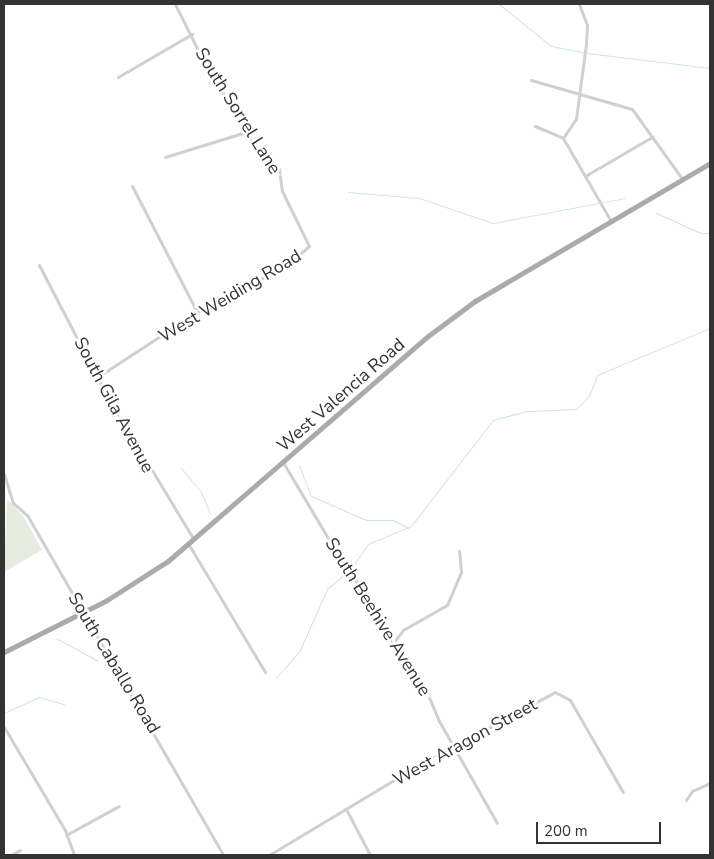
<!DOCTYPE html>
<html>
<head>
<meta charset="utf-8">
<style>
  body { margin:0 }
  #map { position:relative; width:714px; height:859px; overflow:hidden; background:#fff; font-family:"Nunito Sans",sans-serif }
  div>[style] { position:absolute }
  .green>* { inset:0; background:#e6ecdf }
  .stream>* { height:1px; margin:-0.5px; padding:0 0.5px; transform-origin:0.5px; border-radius:0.5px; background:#cfe2ee }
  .minor>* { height:3px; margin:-1.5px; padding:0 1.5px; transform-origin:1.5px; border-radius:1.5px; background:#d0d0d0 }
  .primary>* { height:5px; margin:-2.5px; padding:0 2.5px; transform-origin:2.5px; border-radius:2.5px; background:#ababab }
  span { translate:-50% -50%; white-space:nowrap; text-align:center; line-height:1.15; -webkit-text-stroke:5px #fff; paint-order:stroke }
  .street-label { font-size:18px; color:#333 }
  .frame { position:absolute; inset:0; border:5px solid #333; pointer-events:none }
  .scale { position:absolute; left:536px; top:822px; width:125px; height:22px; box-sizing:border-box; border:2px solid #333; border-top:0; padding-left:6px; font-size:15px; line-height:18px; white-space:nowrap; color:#333; -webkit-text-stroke:4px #fff; paint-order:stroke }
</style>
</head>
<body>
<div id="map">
  <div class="green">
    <i style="clip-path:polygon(7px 499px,24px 517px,42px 550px,4px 572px)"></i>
  </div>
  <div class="stream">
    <i style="left:499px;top:4px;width:67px;rotate:38.9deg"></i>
    <i style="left:551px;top:46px;width:33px;rotate:11deg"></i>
    <i style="left:587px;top:53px;width:124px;rotate:7deg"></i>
    <i style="left:348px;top:192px;width:71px;rotate:4.8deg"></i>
    <i style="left:419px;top:198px;width:78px;rotate:18.7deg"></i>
    <i style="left:493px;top:223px;width:134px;rotate:-10.7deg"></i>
    <i style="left:656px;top:213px;width:49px;rotate:24deg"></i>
    <i style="left:701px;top:233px;width:9px"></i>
    <i style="left:299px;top:465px;width:33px;rotate:69deg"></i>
    <i style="left:311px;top:496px;width:60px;rotate:23.6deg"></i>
    <i style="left:366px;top:520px;width:27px"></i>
    <i style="left:393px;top:520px;width:17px;rotate:28deg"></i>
    <i style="left:181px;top:468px;width:31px;rotate:50deg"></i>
    <i style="left:201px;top:492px;width:23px;rotate:67deg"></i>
    <i style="left:56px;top:638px;width:48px;rotate:28.7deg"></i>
    <i style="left:276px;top:678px;width:37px;rotate:-49deg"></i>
    <i style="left:300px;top:650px;width:67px;rotate:-66.1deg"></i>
    <i style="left:327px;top:589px;width:33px;rotate:-41deg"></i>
    <i style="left:352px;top:567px;width:28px;rotate:-55deg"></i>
    <i style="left:368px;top:544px;width:47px;rotate:-22.7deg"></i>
    <i style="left:411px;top:526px;width:134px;rotate:-52.3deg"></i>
    <i style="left:493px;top:420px;width:35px;rotate:-15deg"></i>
    <i style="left:527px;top:411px;width:49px;rotate:-2.3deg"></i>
    <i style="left:576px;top:409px;width:18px;rotate:-45deg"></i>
    <i style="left:589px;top:396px;width:22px;rotate:-69deg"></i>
    <i style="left:597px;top:375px;width:122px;rotate:-22.6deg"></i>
    <i style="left:4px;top:713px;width:38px;rotate:-25deg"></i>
    <i style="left:39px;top:697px;width:26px;rotate:16deg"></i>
  </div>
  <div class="minor">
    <i style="left:118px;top:77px;width:86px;rotate:-30.2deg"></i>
    <i style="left:531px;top:80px;width:105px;rotate:16deg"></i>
    <i style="left:632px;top:109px;width:87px;rotate:54.3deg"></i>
    <i style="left:535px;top:126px;width:30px;rotate:23deg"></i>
    <i style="left:563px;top:138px;width:96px;rotate:60deg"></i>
    <i style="left:563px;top:138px;width:23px;rotate:-56deg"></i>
    <i style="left:576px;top:119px;width:76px;rotate:-82.4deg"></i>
    <i style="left:586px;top:44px;width:19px;rotate:-87deg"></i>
    <i style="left:587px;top:25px;width:22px;rotate:-111deg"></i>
    <i style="left:165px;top:157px;width:88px;rotate:-17.2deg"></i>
    <i style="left:585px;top:176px;width:78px;rotate:-30.2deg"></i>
    <i style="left:132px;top:186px;width:142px;rotate:62.7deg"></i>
    <i style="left:39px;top:265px;width:145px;rotate:62.6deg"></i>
    <i style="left:106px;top:394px;width:170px;rotate:58.9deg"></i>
    <i style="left:99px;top:376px;width:117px;rotate:-33.1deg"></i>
    <i style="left:197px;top:312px;width:104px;rotate:-27.6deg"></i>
    <i style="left:289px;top:264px;width:27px;rotate:-42deg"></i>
    <i style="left:309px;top:246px;width:61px;rotate:-116.1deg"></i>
    <i style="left:282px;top:191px;width:22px;rotate:-98deg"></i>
    <i style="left:279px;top:169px;width:32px;rotate:-136deg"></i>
    <i style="left:256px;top:147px;width:100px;rotate:-121.5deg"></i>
    <i style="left:204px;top:62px;width:65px;rotate:-116.6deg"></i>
    <i style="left:284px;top:464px;width:117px;rotate:59.3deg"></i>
    <i style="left:344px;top:565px;width:61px;rotate:52.9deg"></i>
    <i style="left:381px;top:614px;width:31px;rotate:68deg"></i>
    <i style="left:393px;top:643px;width:45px;rotate:51.3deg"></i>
    <i style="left:421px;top:678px;width:47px;rotate:67.3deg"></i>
    <i style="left:439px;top:721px;width:117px;rotate:60.4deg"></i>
    <i style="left:4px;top:474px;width:30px;rotate:73deg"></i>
    <i style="left:13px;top:503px;width:18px;rotate:41deg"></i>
    <i style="left:27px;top:515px;width:392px;rotate:60deg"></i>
    <i style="left:189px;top:545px;width:148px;rotate:59.1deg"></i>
    <i style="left:393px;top:643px;width:16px;rotate:-52deg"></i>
    <i style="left:403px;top:630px;width:51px;rotate:-29.6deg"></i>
    <i style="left:447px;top:605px;width:36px;rotate:-67deg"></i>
    <i style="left:461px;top:572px;width:21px;rotate:-95deg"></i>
    <i style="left:4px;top:727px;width:120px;rotate:59.4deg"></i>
    <i style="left:65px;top:830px;width:27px;rotate:70deg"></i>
    <i style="left:686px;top:800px;width:11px;rotate:-56deg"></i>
    <i style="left:692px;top:791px;width:20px;rotate:-24deg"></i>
    <i style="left:347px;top:811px;width:50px;rotate:62.4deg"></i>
    <i style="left:66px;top:835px;width:60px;rotate:-28.7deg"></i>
    <i style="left:11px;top:855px;width:10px;rotate:-29deg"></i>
    <i style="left:269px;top:855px;width:169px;rotate:-31deg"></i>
    <i style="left:414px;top:768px;width:160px;rotate:-28.3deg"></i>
    <i style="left:555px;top:692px;width:17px;rotate:28deg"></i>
    <i style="left:570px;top:700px;width:106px;rotate:60.1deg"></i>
  </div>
  <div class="primary">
    <i style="left:4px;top:652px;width:115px;rotate:-26.8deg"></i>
    <i style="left:107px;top:600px;width:72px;rotate:-32.6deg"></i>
    <i style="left:168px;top:561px;width:344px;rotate:-40.9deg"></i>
    <i style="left:428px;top:336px;width:59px;rotate:-36.7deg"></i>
    <i style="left:475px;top:301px;width:273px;rotate:-30.4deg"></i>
  </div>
  <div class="street-label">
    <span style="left:238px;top:111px;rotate:58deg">South Sorrel Lane</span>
    <span style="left:230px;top:296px;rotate:-31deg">West Weiding Road</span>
    <span style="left:341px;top:395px;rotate:-41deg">West Valencia Road</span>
    <span style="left:114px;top:405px;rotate:62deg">South Gila Avenue</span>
    <span style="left:378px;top:617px;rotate:58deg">South Beehive Avenue</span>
    <span style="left:114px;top:663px;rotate:59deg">South Caballo Road</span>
    <span style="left:465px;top:742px;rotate:-29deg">West Aragon Street</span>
  </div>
  <div class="frame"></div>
  <div class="scale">200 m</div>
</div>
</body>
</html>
